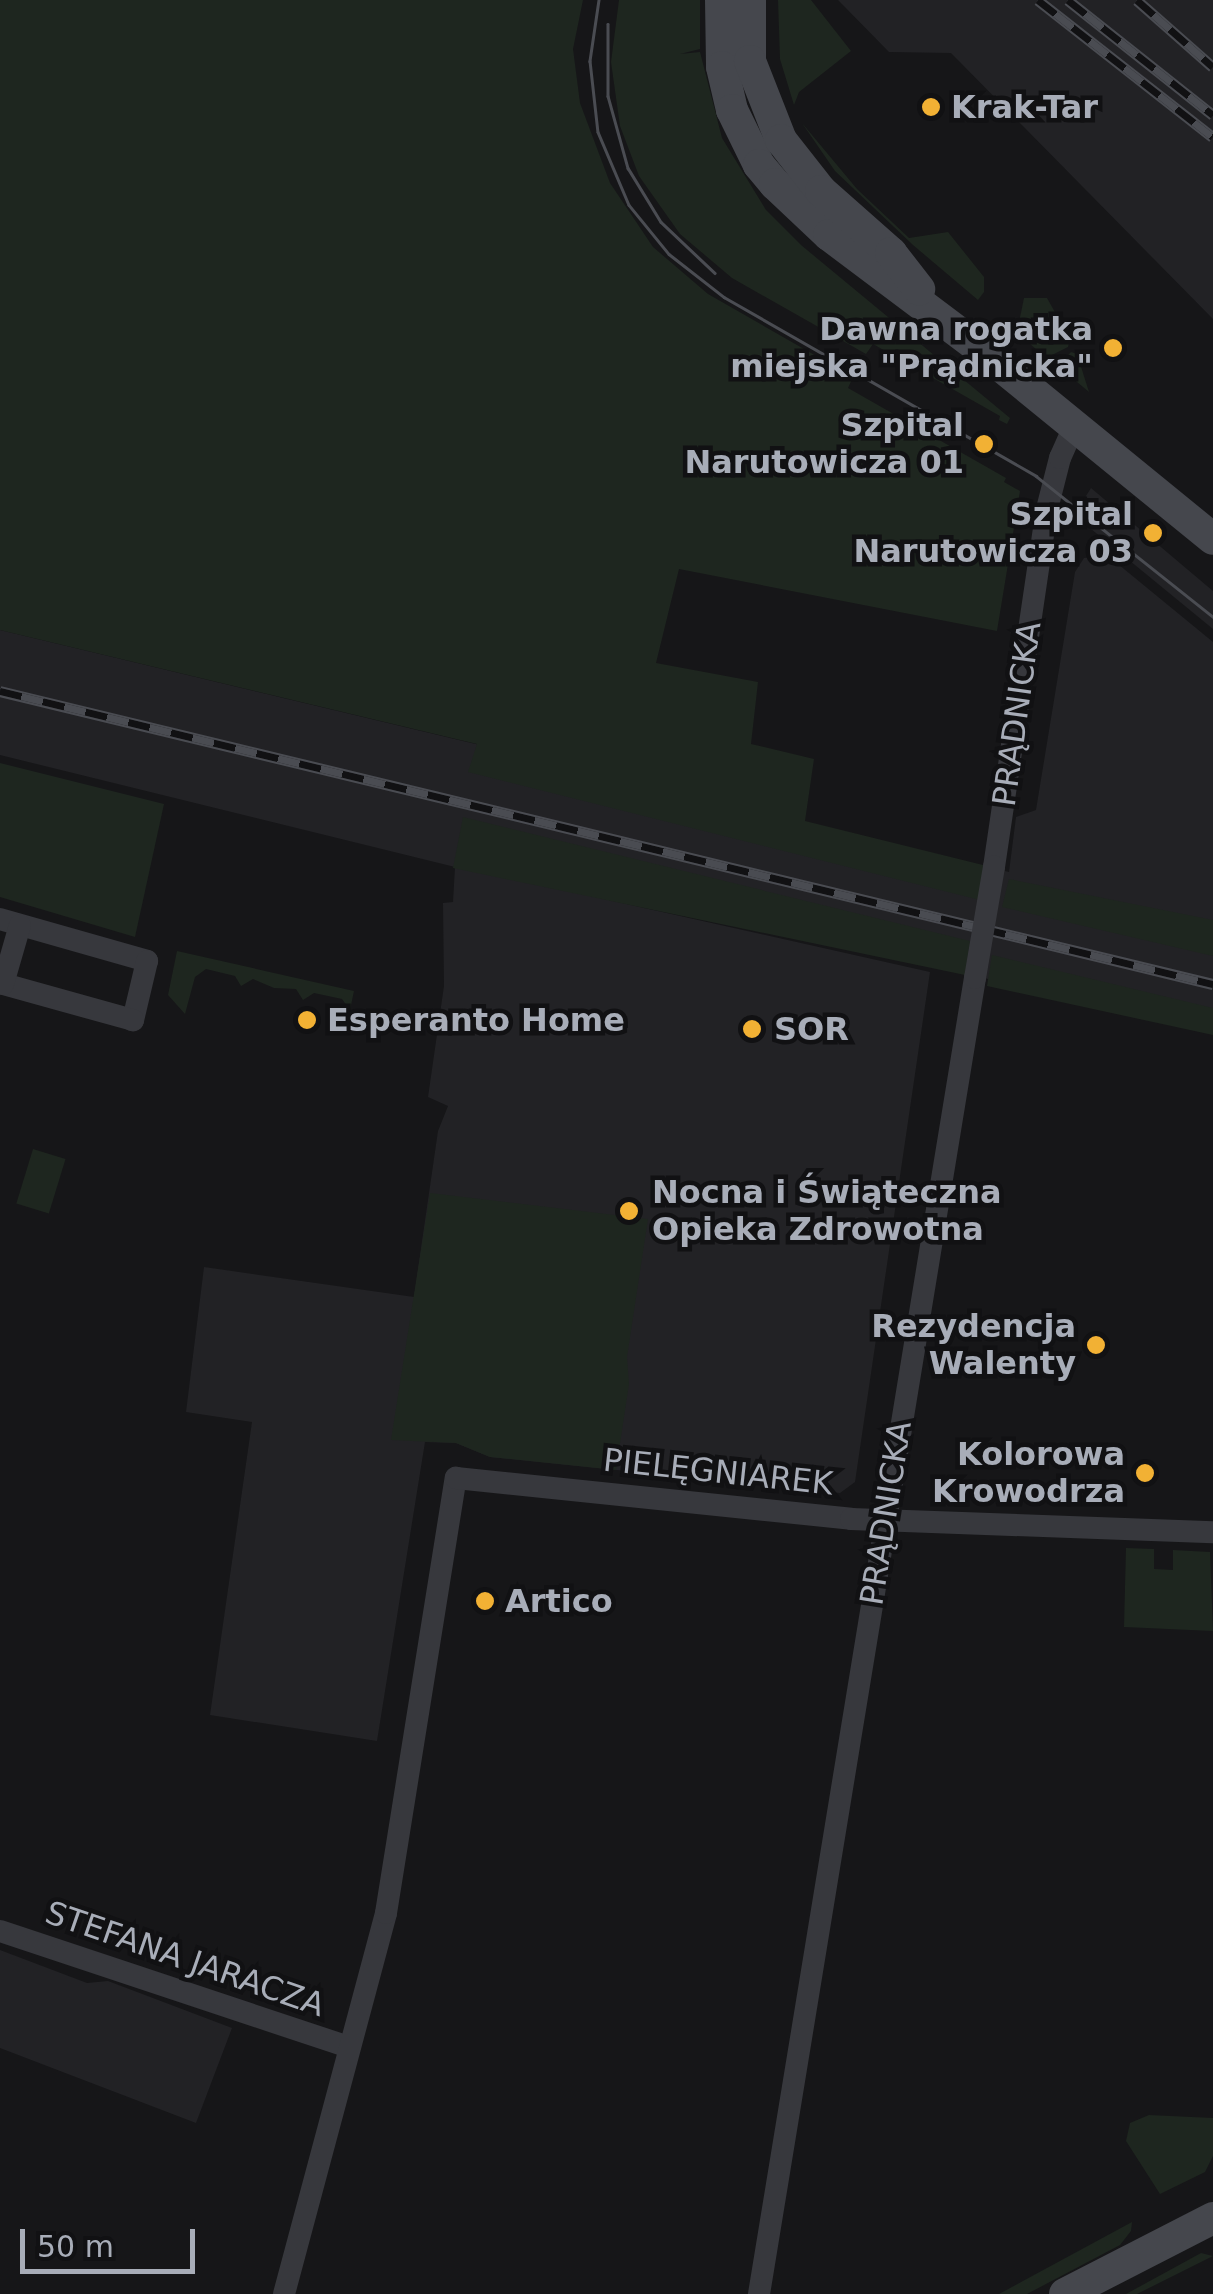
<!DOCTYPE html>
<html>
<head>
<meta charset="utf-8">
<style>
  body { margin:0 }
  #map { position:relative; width:1213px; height:2294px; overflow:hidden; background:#161618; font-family:"DejaVu Sans",sans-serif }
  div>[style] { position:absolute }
  .built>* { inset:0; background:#222225 }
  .green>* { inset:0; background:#1e261f; transform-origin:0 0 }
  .street>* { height:22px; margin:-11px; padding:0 11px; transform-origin:11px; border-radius:11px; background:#37383d }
  .secondary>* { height:32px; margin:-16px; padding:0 16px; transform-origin:16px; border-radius:16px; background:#45474d }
  .tram>* { height:2.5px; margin:-1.25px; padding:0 1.25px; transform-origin:1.25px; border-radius:1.25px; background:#4a4c52 }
  .rail>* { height:11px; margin-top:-5.5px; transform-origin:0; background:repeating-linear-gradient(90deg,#111113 0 22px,#4a4c52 0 44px); box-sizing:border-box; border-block:2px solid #4a4c52 }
  .street-bridge>* { height:22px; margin:-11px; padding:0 11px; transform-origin:11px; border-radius:11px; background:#37383d }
  .dots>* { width:28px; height:28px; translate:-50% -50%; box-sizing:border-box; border:5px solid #111113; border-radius:50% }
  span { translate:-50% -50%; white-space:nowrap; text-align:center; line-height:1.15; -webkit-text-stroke:9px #111113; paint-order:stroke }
  .poi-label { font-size:32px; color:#a8adb8; font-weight:700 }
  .left { translate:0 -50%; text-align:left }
  .right { translate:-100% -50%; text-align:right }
  .street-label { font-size:32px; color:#a8adb8 }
  .scale { position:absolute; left:20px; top:2229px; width:175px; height:45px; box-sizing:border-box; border:5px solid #a8adb8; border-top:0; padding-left:12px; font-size:30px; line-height:35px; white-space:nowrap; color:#a8adb8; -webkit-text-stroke:8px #111113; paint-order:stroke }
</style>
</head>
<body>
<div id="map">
  <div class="built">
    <i style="clip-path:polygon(838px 0,1213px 0,1213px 319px,951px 53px,889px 52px)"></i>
    <i style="clip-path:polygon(1091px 488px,1213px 591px,1213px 629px,1074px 515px)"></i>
    <i style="clip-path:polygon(1107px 555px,1213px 642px,1213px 1026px,564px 890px,930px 972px,855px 1482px,840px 1493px,490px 1457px,456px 1443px,425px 1442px,377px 1741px,210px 1715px,252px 1422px,186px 1412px,204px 1267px,414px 1297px,438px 1131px,448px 1106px,428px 1097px,444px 986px,443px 903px,453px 902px,455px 867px,0 755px,0 630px,1009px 872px,1016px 817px,1036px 810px,1075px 572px,1084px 558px)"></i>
    <i style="clip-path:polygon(0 1950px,87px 1983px,108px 1981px,232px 2028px,196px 2123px,0 2048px)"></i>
  </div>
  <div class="green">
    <i style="clip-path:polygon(0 0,583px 0,573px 49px,580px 103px,610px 183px,653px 247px,708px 294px,853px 377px,848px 388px,1006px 478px,1004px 482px,1020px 491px,997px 631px,679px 569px,656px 663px,758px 682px,751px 744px,814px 759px,805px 821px,987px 866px,980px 900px,468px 772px,477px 744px,0 630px)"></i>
    <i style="clip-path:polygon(619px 0,700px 0,700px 49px,680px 54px,700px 52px,722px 138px,766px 210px,801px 245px,1010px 418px,1007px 424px,999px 420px,1000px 416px,873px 344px,866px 354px,732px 278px,680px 234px,639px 176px,620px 126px,611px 62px)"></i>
    <i style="clip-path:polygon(778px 0,811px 0,851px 51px,799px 92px,794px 105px,780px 59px)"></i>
    <i style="clip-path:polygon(802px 123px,857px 189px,909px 238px,948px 232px,984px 277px,984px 292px,978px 300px,913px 245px,835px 171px)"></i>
    <i style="clip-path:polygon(1024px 298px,1047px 298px,1070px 339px,1068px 347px,1046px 358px,1021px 336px,1018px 327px)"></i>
    <i style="clip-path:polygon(1071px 352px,1077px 354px,1089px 392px,1058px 366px)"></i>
    <i style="clip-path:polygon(0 763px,164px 804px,135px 937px,0 897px)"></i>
    <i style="clip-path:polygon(463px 817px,970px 941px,965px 975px,453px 868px)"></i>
    <i style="clip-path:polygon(1009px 879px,1213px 920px,1213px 956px,1002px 907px)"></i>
    <i style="clip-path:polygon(177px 951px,354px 991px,350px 1010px,342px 999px,314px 993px,303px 1000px,296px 989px,274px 988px,253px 979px,241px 986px,235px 976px,206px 969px,195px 977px,185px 1014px,168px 995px)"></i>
    <i style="clip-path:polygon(992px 955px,1213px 1008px,1213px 1035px,987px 986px)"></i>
    <i style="left:33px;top:1149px;width:34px;height:57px;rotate:17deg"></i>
    <i style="clip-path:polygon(430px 1193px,648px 1219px,627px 1357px,629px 1384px,616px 1470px,490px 1457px,456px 1443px,391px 1440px)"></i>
    <i style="clip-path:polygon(1126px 1548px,1154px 1549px,1154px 1569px,1173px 1570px,1173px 1550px,1210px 1552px,1213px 1631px,1124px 1627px)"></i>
    <i style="clip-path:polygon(1149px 2115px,1213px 2118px,1213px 2156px,1205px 2172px,1160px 2194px,1126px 2141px,1130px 2123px)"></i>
    <i style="clip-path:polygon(1132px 2222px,1131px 2231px,1120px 2245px,1027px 2294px,999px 2294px)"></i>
    <i style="clip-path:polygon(1201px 2253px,1213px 2256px,1137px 2294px,1126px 2294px)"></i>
  </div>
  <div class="street">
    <i style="left:994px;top:867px;width:362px;rotate:-81.6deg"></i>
    <i style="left:1047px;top:509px;width:53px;rotate:-75.7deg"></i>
    <i style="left:1060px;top:458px;width:35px;rotate:-66deg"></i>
    <i style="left:0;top:919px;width:153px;rotate:15.9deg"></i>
    <i style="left:147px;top:961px;width:61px;rotate:103.3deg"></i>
    <i style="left:133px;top:1020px;width:135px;rotate:-164.5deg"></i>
    <i style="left:3px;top:984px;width:61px;rotate:-73.9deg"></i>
    <i style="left:0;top:1931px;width:368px;rotate:18.4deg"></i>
    <i style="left:284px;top:2294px;width:394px;rotate:-75deg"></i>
    <i style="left:386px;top:1913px;width:441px;rotate:-80.9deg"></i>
    <i style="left:456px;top:1478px;width:397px;rotate:5.9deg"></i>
    <i style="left:851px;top:1519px;width:362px;rotate:2.1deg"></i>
    <i style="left:759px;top:2294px;width:1334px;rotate:-80.68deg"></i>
  </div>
  <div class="secondary">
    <i style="left:721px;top:0;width:67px;rotate:89.1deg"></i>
    <i style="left:722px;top:67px;width:44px;rotate:76.9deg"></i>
    <i style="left:732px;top:110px;width:61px;rotate:63.9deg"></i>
    <i style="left:759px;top:165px;width:25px;rotate:50deg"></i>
    <i style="left:775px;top:184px;width:74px;rotate:43.4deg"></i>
    <i style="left:829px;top:235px;width:181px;rotate:36.9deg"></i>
    <i style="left:974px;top:344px;width:308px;rotate:39.2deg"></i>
    <i style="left:750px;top:0;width:61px;rotate:90deg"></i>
    <i style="left:750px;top:61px;width:85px;rotate:68.6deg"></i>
    <i style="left:781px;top:140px;width:65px;rotate:51.9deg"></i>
    <i style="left:821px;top:191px;width:94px;rotate:41.5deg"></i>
    <i style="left:891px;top:253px;width:46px;rotate:52.1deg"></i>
    <i style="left:1065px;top:2294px;width:166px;rotate:-27.2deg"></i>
  </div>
  <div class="tram">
    <i style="left:599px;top:0;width:62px;rotate:98.4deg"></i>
    <i style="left:590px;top:61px;width:71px;rotate:83.6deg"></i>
    <i style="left:598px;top:132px;width:79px;rotate:67deg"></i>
    <i style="left:629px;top:205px;width:63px;rotate:50.8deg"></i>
    <i style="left:669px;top:254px;width:70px;rotate:38deg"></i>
    <i style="left:724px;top:297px;width:360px;rotate:29.8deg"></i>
    <i style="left:1036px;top:476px;width:226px;rotate:38.5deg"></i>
    <i style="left:608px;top:24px;width:72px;rotate:90deg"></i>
    <i style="left:608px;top:96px;width:75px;rotate:74.5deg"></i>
    <i style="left:628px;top:168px;width:63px;rotate:58.6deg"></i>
    <i style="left:661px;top:222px;width:74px;rotate:43.4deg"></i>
  </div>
  <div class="rail">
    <i style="left:1038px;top:0;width:222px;rotate:38.1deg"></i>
    <i style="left:1068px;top:0;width:185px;rotate:38.4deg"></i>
    <i style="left:1137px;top:0;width:101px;rotate:41.4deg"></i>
    <i style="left:0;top:691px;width:1248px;rotate:13.58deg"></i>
  </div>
  <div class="street-bridge">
    <i style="left:975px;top:978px;width:113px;rotate:-80.3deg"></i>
  </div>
  <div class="dots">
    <i style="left:931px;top:107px;background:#f2b134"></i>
    <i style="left:1113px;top:348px;background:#f2b134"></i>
    <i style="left:984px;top:444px;background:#f2b134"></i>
    <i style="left:1153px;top:533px;background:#f2b134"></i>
    <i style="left:307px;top:1020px;background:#f2b134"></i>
    <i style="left:752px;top:1029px;background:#f2b134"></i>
    <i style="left:629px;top:1211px;background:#f2b134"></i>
    <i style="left:1096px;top:1345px;background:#f2b134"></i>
    <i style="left:1145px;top:1473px;background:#f2b134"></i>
    <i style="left:485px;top:1601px;background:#f2b134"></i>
  </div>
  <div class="poi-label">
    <span class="left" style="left:951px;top:107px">Krak-Tar</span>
    <span class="right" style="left:1093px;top:348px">Dawna rogatka<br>miejska "Prądnicka"</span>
    <span class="right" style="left:964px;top:444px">Szpital<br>Narutowicza 01</span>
    <span class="right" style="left:1133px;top:533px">Szpital<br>Narutowicza 03</span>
    <span class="left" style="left:327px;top:1020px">Esperanto Home</span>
    <span class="left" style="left:774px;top:1029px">SOR</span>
    <span class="left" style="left:652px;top:1211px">Nocna i Świąteczna<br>Opieka Zdrowotna</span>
    <span class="right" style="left:1076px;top:1345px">Rezydencja<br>Walenty</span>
    <span class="right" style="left:1125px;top:1473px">Kolorowa<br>Krowodrza</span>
    <span class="left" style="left:505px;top:1601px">Artico</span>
  </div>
  <div class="street-label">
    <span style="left:1017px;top:714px;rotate:-82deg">PRĄDNICKA</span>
    <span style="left:718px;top:1472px;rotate:6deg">PIELĘGNIAREK</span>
    <span style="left:886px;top:1513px;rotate:-81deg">PRĄDNICKA</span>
    <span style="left:185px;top:1959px;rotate:19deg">STEFANA JARACZA</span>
  </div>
  <div class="scale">50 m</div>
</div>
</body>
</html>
